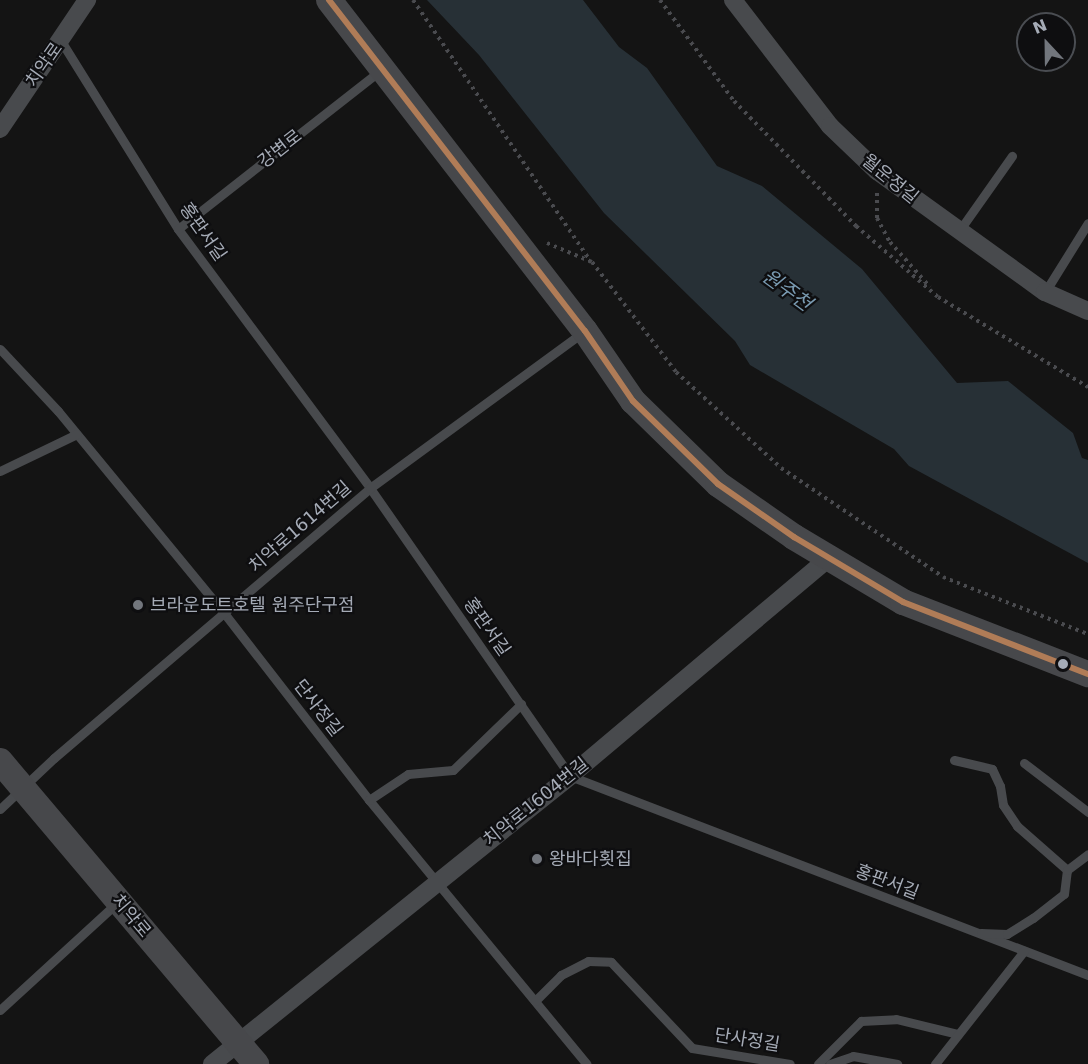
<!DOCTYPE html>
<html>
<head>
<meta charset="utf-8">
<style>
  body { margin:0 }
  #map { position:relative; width:1088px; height:1064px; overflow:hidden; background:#141414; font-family:"DejaVu Sans","Noto Sans KR",sans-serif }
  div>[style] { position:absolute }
  .water>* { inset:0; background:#273036 }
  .path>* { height:4px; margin-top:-2px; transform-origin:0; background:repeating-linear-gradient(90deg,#4a4b4f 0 3px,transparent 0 7.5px) }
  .lane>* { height:9px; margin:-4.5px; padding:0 4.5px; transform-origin:4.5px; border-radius:4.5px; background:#484a4d }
  .street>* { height:18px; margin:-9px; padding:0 9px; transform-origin:9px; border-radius:9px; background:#484a4d }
  .secondary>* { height:26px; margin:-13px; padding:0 13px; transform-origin:13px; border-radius:13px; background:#47484b }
  .bus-1>* { height:6px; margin:-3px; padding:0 3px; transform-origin:3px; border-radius:3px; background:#b07c57 }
  .dots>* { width:16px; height:16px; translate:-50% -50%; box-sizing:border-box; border:3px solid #0e0e10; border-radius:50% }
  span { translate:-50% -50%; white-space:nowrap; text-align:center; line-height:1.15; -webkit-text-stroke:4.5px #0e0e10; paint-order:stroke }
  .street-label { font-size:18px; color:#a5abb6 }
  .poi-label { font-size:18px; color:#a5abb6 }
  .left { translate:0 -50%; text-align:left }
  .water-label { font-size:20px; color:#7a9bb2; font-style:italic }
  .north { position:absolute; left:1016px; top:12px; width:60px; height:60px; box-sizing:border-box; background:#0e0e10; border:2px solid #4a4d52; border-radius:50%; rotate:338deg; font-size:16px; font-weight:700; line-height:24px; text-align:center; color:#a5abb6 }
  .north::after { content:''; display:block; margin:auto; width:21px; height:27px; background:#72767d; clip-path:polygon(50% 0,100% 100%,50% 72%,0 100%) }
</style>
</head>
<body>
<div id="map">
  <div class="water">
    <i style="clip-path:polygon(427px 0,583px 0,619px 47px,647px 68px,717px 166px,762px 186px,862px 269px,957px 383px,1008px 381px,1073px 433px,1082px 458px,1088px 460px,1088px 563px,909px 466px,894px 449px,750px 365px,735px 341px,604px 213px,479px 55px)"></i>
  </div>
  <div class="path">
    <i style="left:413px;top:0;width:317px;rotate:55.8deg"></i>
    <i style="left:660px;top:0;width:125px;rotate:53.8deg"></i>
    <i style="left:734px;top:101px;width:175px;rotate:45.7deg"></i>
    <i style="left:856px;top:226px;width:108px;rotate:40.9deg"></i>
    <i style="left:938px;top:297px;width:175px;rotate:31deg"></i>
    <i style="left:877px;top:193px;width:25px;rotate:90deg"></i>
    <i style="left:877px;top:218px;width:27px;rotate:62deg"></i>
    <i style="left:890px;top:242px;width:60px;rotate:48.4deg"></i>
    <i style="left:547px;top:243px;width:49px;rotate:22.9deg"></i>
    <i style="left:592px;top:262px;width:138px;rotate:52.6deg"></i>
    <i style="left:676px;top:372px;width:142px;rotate:42.4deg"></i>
    <i style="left:781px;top:468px;width:195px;rotate:33.9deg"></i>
    <i style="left:943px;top:577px;width:156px;rotate:21.5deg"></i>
  </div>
  <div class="lane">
    <i style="left:61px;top:41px;width:221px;rotate:58.1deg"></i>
    <i style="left:178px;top:229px;width:322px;rotate:53.4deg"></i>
    <i style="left:370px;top:488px;width:351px;rotate:55.2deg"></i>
    <i style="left:570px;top:776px;width:555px;rotate:21.02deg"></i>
    <i style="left:178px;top:229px;width:259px;rotate:-38.1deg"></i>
    <i style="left:959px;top:231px;width:92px;rotate:-54.8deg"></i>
    <i style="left:1045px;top:292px;width:81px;rotate:-58.1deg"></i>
    <i style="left:0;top:349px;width:85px;rotate:46.9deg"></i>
    <i style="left:58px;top:411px;width:261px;rotate:50.6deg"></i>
    <i style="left:224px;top:613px;width:237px;rotate:52.2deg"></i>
    <i style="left:369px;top:800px;width:342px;rotate:50.5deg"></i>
    <i style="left:0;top:471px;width:85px;rotate:-25.7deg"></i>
    <i style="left:954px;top:760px;width:39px;rotate:13deg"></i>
    <i style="left:992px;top:769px;width:19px;rotate:65deg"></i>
    <i style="left:1000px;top:786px;width:19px;rotate:81deg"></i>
    <i style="left:1003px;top:805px;width:25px;rotate:56deg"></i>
    <i style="left:1017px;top:826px;width:67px;rotate:41.3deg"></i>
    <i style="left:1024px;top:763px;width:81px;rotate:37.4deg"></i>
    <i style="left:369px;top:800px;width:47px;rotate:-33.7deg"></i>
    <i style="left:408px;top:774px;width:45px;rotate:-5.1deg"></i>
    <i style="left:453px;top:770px;width:95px;rotate:-44.1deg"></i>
    <i style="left:0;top:809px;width:74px;rotate:-43.4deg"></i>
    <i style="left:54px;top:758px;width:416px;rotate:-40.5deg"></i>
    <i style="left:370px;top:488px;width:264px;rotate:-36.2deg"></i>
    <i style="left:981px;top:933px;width:26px;rotate:2deg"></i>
    <i style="left:1007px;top:934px;width:31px;rotate:-32deg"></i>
    <i style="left:1033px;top:918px;width:39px;rotate:-38deg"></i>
    <i style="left:1064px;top:894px;width:24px;rotate:-83deg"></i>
    <i style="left:1067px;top:870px;width:26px;rotate:-37deg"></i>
    <i style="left:535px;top:1001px;width:37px;rotate:-45deg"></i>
    <i style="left:561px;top:975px;width:30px;rotate:-27deg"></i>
    <i style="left:588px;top:961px;width:23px;rotate:2deg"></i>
    <i style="left:611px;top:962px;width:118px;rotate:46.7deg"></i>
    <i style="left:692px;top:1048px;width:99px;rotate:9.3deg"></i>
    <i style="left:0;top:1010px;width:160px;rotate:-42.5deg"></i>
    <i style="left:818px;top:1064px;width:61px;rotate:-45deg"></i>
    <i style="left:861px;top:1021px;width:35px;rotate:-3deg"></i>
    <i style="left:896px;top:1019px;width:64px;rotate:13.6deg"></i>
    <i style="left:830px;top:1064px;width:24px;rotate:-19deg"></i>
    <i style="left:853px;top:1056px;width:45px;rotate:10.3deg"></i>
    <i style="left:935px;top:1064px;width:144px;rotate:-51.8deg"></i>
  </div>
  <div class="street">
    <i style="left:733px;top:0;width:159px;rotate:52.4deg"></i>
    <i style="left:830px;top:126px;width:65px;rotate:43.8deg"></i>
    <i style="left:877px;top:171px;width:207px;rotate:35.8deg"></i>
    <i style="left:1045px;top:292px;width:47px;rotate:23.8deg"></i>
    <i style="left:0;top:129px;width:156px;rotate:-56deg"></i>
    <i style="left:212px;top:1064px;width:459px;rotate:-38.8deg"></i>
    <i style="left:570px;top:776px;width:340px;rotate:-40.1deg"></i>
  </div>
  <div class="secondary">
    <i style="left:329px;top:0;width:418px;rotate:52.3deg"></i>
    <i style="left:585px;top:331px;width:85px;rotate:55.6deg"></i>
    <i style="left:633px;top:401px;width:119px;rotate:44.3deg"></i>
    <i style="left:718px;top:484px;width:93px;rotate:34.9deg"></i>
    <i style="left:794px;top:537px;width:127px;rotate:30.8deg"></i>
    <i style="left:903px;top:602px;width:199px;rotate:21.3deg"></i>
    <i style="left:0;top:761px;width:397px;rotate:49.8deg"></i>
  </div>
  <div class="bus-1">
    <i style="left:329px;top:0;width:418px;rotate:52.3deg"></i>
    <i style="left:585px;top:331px;width:85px;rotate:55.6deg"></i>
    <i style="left:633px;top:401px;width:119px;rotate:44.3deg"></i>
    <i style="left:718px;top:484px;width:93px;rotate:34.9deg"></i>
    <i style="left:794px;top:537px;width:127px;rotate:30.8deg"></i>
    <i style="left:903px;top:602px;width:199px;rotate:21.3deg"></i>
  </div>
  <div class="dots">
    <i style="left:138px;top:605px;background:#72767d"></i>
    <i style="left:1063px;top:664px;background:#a5abb6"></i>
    <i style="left:537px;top:859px;background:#72767d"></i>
  </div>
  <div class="street-label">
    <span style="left:44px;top:65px;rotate:-55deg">치악로</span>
    <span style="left:280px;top:149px;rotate:-38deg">강변로</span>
    <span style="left:890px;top:179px;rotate:39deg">월운정길</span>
    <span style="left:203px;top:232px;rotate:55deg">홍판서길</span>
    <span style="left:300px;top:527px;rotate:-41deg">치악로1614번길</span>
    <span style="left:487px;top:627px;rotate:55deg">홍판서길</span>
    <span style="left:318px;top:708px;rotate:52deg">단사정길</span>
    <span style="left:536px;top:802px;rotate:-39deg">치악로1604번길</span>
    <span style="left:887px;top:882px;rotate:21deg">홍판서길</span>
    <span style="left:131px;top:916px;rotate:50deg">치악로</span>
    <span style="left:747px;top:1040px;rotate:9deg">단사정길</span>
  </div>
  <div class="poi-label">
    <span class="left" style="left:150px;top:605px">브라운도트호텔 원주단구점</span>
    <span class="left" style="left:549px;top:859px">왕바다횟집</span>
  </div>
  <div class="water-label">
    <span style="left:787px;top:290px;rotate:36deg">원주천</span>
  </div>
  <div class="north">N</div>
</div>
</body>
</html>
